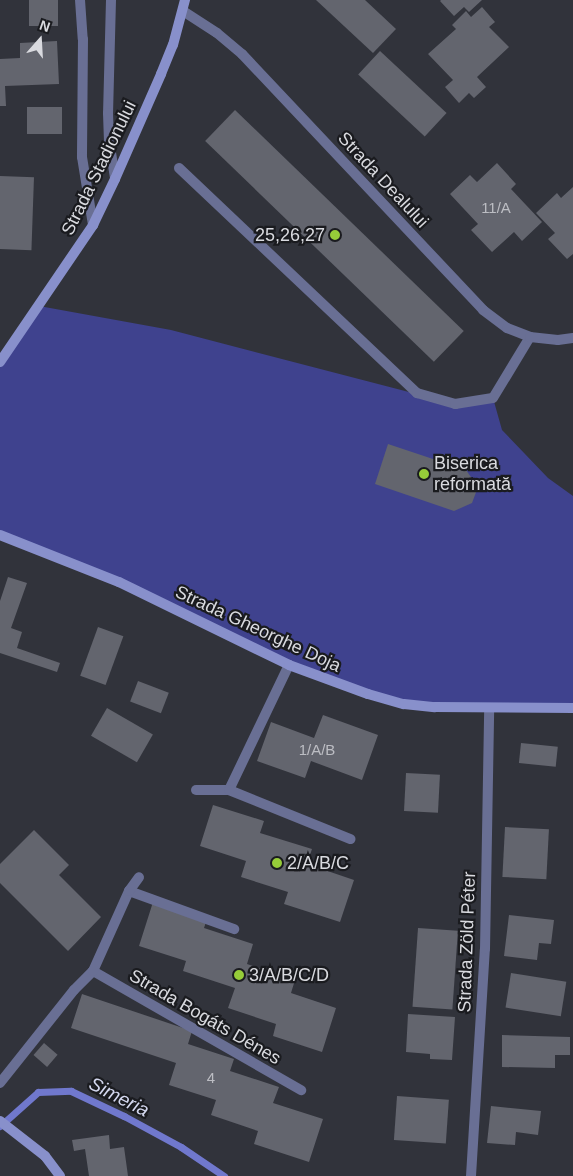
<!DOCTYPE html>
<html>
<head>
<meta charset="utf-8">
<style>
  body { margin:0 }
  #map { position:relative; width:573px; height:1176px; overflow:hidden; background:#31333b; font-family:Helvetica,sans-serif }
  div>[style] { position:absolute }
  .green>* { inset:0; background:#3f428e }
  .stream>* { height:7px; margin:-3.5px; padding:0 3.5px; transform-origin:3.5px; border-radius:3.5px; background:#7078cd }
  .building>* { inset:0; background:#63656e; transform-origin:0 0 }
  .lane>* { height:10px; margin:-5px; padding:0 5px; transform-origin:5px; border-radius:5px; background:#696f94 }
  .street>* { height:10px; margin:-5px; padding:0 5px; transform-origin:5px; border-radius:5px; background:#696f94 }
  .secondary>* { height:10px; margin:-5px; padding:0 5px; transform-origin:5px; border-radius:5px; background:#8890cb }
  .dots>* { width:14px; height:14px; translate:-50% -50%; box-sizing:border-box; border:2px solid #1a1b1f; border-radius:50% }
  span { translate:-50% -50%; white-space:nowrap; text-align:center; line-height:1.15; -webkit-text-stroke:4.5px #1a1b1f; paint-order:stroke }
  .number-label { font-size:15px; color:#bcbdc3 }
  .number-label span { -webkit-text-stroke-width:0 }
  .street-label { font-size:18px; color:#d9dadf }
  .poi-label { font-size:18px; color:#d9dadf }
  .right { translate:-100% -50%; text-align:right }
  .left { translate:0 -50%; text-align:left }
  .water-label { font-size:19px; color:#d3d7ee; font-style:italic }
  .north { position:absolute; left:15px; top:15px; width:50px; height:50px; -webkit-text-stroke:4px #1a1b1f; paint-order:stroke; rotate:19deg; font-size:14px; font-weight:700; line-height:20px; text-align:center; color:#d9dadf }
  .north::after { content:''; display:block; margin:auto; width:18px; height:22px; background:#d9dadf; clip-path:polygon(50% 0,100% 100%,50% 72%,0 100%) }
</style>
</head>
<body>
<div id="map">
  <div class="green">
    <i style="clip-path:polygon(39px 306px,171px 330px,455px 404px,493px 398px,502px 430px,548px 478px,573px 496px,573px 708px,435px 707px,331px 682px,193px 617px,0 535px,0 362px)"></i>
  </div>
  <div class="stream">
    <i style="left:0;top:1126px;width:51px;rotate:-41.8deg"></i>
    <i style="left:38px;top:1092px;width:33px;rotate:-2deg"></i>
    <i style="left:71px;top:1091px;width:59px;rotate:25.3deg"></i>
    <i style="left:124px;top:1116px;width:65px;rotate:28.5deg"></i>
    <i style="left:181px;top:1147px;width:52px;rotate:34deg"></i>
  </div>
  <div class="building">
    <i style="left:29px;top:0;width:29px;height:26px"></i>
    <i style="clip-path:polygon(316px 0,365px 0,396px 29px,373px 53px)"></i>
    <i style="clip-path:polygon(441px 0,482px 0,469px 12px,464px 7px,454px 16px,440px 1px)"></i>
    <i style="clip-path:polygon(482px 7px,495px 22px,489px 27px,509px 47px,477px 77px,486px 87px,474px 98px,469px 93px,459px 103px,445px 87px,453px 80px,428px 54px,456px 29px,452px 25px,466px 11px,471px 17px)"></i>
    <i style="clip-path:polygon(57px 41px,59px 84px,5px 86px,6px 106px,0 106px,0 59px,20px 58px,20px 43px)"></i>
    <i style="left:380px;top:51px;width:91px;height:32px;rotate:43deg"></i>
    <i style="left:27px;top:107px;width:35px;height:27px"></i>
    <i style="left:235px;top:110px;width:318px;height:43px;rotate:44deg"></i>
    <i style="clip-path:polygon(497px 163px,516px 184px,511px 189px,542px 222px,522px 241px,514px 232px,492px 252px,471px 230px,478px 224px,450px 194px,470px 175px,477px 182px)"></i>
    <i style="left:0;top:176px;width:34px;height:73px;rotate:2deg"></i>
    <i style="clip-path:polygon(573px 187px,573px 254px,567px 259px,548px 239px,555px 233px,536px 213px,557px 193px,561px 198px)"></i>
    <i style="clip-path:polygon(388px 444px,466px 470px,478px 487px,472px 503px,454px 511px,375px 484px)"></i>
    <i style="clip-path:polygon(8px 577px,27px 583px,11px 628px,22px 632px,17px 648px,60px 663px,57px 672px,0 653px,0 601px)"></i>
    <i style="left:98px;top:627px;width:27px;height:52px;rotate:20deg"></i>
    <i style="left:138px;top:681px;width:33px;height:22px;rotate:21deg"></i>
    <i style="left:107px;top:708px;width:53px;height:32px;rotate:30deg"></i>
    <i style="clip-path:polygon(323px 715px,378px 735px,362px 780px,311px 761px,305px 778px,257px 761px,271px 722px,314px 738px)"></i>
    <i style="left:521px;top:743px;width:37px;height:20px;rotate:6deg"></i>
    <i style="left:406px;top:773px;width:34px;height:38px;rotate:3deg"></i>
    <i style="clip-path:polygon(213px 805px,264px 821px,260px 833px,312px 849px,307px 864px,354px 880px,340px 922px,284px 904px,288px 892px,241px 877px,246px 861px,200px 846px)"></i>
    <i style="left:505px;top:827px;width:44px;height:50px;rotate:3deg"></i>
    <i style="clip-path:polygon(34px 830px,69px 865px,59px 875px,101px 917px,68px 951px,0 883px,0 864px)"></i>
    <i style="clip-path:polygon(153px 902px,207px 919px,204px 928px,253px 944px,247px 964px,295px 980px,291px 993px,336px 1008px,322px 1052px,273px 1036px,276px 1024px,228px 1008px,235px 988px,183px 971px,186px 961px,139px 946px)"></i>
    <i style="clip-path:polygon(509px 915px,554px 920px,551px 944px,539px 943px,537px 960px,504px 956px)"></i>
    <i style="left:418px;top:928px;width:40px;height:79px;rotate:4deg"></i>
    <i style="left:511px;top:973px;width:56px;height:35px;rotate:9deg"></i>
    <i style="clip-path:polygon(82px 994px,192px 1031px,188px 1044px,234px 1059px,230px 1071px,279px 1087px,273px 1103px,323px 1119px,309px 1162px,254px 1144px,258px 1131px,211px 1115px,216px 1100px,169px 1085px,176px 1063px,71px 1028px)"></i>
    <i style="clip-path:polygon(408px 1014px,455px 1017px,452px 1060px,430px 1059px,430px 1054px,406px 1052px)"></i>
    <i style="clip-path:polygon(502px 1035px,570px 1037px,570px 1055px,555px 1055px,555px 1068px,502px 1067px)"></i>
    <i style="left:44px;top:1043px;width:18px;height:16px;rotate:41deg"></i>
    <i style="left:397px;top:1096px;width:52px;height:44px;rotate:4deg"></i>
    <i style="clip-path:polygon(491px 1106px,541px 1111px,538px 1135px,516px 1132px,515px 1145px,487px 1143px)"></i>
    <i style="clip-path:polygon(109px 1135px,110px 1149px,124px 1147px,128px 1176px,89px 1176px,85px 1149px,74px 1151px,72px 1140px)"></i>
  </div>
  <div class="lane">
    <i style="left:179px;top:168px;width:328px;rotate:43.4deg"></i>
    <i style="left:417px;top:393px;width:40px;rotate:16deg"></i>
    <i style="left:455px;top:404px;width:38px;rotate:-9deg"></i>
    <i style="left:493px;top:398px;width:71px;rotate:-58.8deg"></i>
    <i style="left:196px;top:790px;width:33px"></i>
    <i style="left:229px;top:790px;width:139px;rotate:-64.4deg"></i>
    <i style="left:229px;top:790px;width:131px;rotate:22deg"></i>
    <i style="left:129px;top:891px;width:112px;rotate:19.9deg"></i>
    <i style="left:93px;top:971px;width:240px;rotate:29.8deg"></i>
    <i style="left:0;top:1083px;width:119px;rotate:-51.5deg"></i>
    <i style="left:74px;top:990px;width:27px;rotate:-45deg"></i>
    <i style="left:93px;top:971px;width:88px;rotate:-65.8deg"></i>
    <i style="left:129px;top:891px;width:17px;rotate:-54deg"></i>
  </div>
  <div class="street">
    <i style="left:80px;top:0;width:39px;rotate:86deg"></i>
    <i style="left:83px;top:39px;width:118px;rotate:90.5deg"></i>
    <i style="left:82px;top:157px;width:69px;rotate:80.8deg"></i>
    <i style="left:111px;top:0;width:113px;rotate:91.5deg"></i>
    <i style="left:108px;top:113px;width:27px;rotate:88deg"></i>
    <i style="left:109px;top:140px;width:39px;rotate:81deg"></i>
    <i style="left:183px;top:11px;width:40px;rotate:32.9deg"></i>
    <i style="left:217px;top:33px;width:33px;rotate:40deg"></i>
    <i style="left:242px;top:54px;width:352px;rotate:46.7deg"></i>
    <i style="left:483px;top:310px;width:30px;rotate:37deg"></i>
    <i style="left:507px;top:328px;width:25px;rotate:21deg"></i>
    <i style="left:530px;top:337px;width:28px;rotate:6deg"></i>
    <i style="left:558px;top:340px;width:15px;rotate:-8deg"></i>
    <i style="left:471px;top:1176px;width:227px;rotate:-86.5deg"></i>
    <i style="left:485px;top:949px;width:240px;rotate:-89deg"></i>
  </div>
  <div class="secondary">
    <i style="left:0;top:362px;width:166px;rotate:-55.8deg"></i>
    <i style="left:93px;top:225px;width:51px;rotate:-64.4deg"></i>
    <i style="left:115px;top:179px;width:115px;rotate:-66.3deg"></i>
    <i style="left:161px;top:74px;width:31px;rotate:-68deg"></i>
    <i style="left:173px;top:45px;width:47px;rotate:-75.1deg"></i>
    <i style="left:0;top:535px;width:128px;rotate:21.6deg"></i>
    <i style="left:119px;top:582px;width:189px;rotate:26deg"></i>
    <i style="left:289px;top:665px;width:84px;rotate:20.2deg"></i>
    <i style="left:368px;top:694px;width:37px;rotate:16deg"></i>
    <i style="left:404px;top:704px;width:31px;rotate:6deg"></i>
    <i style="left:435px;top:707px;width:138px;rotate:0.4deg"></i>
    <i style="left:0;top:1121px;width:57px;rotate:37.9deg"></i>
    <i style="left:45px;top:1156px;width:25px;rotate:53deg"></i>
  </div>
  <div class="dots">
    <i style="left:335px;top:235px;background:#96cc39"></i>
    <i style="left:424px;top:474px;background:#96cc39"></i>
    <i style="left:277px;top:863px;background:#96cc39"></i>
    <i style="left:239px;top:975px;background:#96cc39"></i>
  </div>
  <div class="number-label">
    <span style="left:496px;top:208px">11/A</span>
    <span style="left:317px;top:750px">1/A/B</span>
    <span style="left:211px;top:1078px">4</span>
  </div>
  <div class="street-label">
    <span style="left:99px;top:168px;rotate:-64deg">Strada Stadionului</span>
    <span style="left:383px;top:180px;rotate:47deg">Strada Dealului</span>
    <span style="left:258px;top:629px;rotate:25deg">Strada Gheorghe Doja</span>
    <span style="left:467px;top:942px;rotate:-88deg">Strada Zöld Péter</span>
    <span style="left:205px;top:1017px;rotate:30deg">Strada Bogáts Dénes</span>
  </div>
  <div class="poi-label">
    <span class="right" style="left:325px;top:235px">25,26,27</span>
    <span class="left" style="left:434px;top:474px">Biserica<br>reformată</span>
    <span class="left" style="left:287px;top:863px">2/A/B/C</span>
    <span class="left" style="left:249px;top:975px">3/A/B/C/D</span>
  </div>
  <div class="water-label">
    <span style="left:119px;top:1097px;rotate:27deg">Simeria</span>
  </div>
  <div class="north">N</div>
</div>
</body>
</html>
